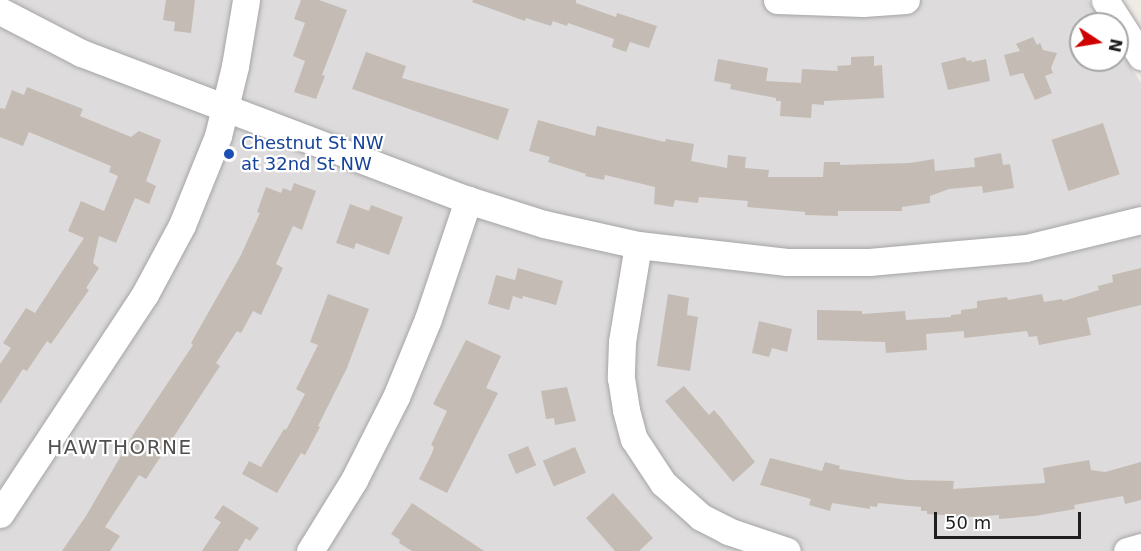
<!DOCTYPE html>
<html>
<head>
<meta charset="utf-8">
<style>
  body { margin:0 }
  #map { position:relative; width:1141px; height:551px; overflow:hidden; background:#efece5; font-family:"DejaVu Sans",sans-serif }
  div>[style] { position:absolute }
  .residential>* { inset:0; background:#dddbdb }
  .building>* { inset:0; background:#c4bcb4; transform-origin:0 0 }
  .roads { filter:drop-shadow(0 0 2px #a5a5a5) drop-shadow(0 0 2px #a5a5a5) }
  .minor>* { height:27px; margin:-13.5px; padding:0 13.5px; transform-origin:13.5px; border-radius:13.5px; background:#fff }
  .dots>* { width:16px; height:16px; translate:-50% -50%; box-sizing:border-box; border:3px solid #fff; border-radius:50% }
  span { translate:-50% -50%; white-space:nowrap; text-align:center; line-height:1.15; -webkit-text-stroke:4.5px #fff; paint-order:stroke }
  .transit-label { font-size:18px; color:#164399 }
  .left { translate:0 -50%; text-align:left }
  .neighbourhood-label { font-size:20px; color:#515151; letter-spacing:1.5px }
  .north { position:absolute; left:1069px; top:12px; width:60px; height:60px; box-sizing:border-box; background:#fff; border:2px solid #a5a5a5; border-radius:50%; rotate:102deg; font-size:16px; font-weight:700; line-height:24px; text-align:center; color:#1e1e1e }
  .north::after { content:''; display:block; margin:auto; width:21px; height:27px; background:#cd0200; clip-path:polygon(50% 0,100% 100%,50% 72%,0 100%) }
  .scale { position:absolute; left:934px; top:512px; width:147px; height:27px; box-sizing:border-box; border:3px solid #1e1e1e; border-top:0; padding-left:8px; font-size:18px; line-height:21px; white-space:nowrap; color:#1e1e1e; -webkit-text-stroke:4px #fff; paint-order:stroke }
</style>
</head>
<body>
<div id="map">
  <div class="residential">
    <i style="clip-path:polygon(0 0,1088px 0,1104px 24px,1081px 24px,1081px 60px,1117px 60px,1117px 45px,1141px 83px,1141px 551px,0 551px)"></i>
  </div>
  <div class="building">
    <i style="clip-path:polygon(166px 0,195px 0,191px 33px,174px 31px,175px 22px,163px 20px)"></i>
    <i style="clip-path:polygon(301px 0,319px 0,347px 10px,322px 75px,325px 76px,316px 99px,294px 92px,305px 61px,293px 56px,305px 23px,294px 19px)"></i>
    <i style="clip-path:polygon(473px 0,576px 0,576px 3px,616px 17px,617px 13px,657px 26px,649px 48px,630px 42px,626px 52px,612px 47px,614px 39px,568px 23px,567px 26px,553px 21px,551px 26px,526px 18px,525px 21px,472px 2px)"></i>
    <i style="clip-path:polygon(1033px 37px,1037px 45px,1040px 43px,1043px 50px,1057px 53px,1051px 68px,1053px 73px,1045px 76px,1052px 93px,1035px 100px,1023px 73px,1010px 76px,1004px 55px,1020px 51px,1016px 44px)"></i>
    <i style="clip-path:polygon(366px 52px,406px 66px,402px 78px,509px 109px,498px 140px,352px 89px)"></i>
    <i style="clip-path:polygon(874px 56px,874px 66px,882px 65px,884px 98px,824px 101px,824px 105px,812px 104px,811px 118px,780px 116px,781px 101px,776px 101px,776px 98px,730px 89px,731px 84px,714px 81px,718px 59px,768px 68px,766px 81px,801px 83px,802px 69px,838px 71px,837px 66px,851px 65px,851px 57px)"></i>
    <i style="clip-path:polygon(965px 57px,967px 61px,971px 60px,972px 62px,986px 59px,990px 81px,948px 90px,941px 63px)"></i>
    <i style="clip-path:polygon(27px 87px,83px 109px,80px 116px,131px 137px,139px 131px,161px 140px,146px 181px,156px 186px,149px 204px,135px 198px,116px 243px,99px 236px,93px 263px,99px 268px,86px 288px,89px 290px,51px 344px,47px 341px,27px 371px,23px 369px,0 404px,0 364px,11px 348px,3px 343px,26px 308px,35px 313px,84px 238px,68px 231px,81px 201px,104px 211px,118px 176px,109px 172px,111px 166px,29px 132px,23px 146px,0 137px,0 108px,5px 109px,12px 90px,24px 95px)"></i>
    <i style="clip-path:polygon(538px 120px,595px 136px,597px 126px,665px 142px,666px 139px,694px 144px,691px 161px,727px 168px,728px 155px,746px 157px,745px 168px,769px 170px,768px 177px,823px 177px,824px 162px,840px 162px,840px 165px,910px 163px,934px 159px,935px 171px,975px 167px,974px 158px,1001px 153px,1003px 165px,1010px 164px,1014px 188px,983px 193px,982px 186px,949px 189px,930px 196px,930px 203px,902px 207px,902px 211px,838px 211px,838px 216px,805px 215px,805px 212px,747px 207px,748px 201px,699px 197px,698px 203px,675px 200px,673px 207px,654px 204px,655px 187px,605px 175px,604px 180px,585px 176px,586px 174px,548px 162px,550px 157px,529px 151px)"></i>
    <i style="left:1103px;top:123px;width:54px;height:54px;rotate:72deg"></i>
    <i style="clip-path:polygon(294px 183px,316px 191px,302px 230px,293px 226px,276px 264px,283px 268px,261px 315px,253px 311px,241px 333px,237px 331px,216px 363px,220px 366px,146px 479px,139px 475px,105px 527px,120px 536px,110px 551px,62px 551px,86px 516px,133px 435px,193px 345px,191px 343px,241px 255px,260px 213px,257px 212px,266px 187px,281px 193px,283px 188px,291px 191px)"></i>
    <i style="clip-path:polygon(350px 204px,369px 211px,371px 205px,403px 217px,389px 255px,356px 243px,354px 249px,336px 243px)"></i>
    <i style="clip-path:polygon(518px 268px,563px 281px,556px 305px,523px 296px,522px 299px,513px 296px,509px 310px,488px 304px,496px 275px,515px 280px)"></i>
    <i style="clip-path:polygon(1141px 268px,1141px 305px,1087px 318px,1091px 335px,1039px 345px,1037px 336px,1029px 337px,1027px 331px,964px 338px,964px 331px,926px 334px,927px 350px,886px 353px,885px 342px,817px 340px,817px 310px,862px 311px,862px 314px,905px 311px,906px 320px,951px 317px,951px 315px,961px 314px,961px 310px,977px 308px,977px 301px,1007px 297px,1008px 300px,1042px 294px,1044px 302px,1062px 299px,1063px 301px,1099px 290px,1098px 286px,1113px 282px,1112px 275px)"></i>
    <i style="clip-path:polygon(328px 294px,369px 309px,347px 368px,318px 426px,320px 427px,305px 455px,301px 453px,277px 493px,242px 474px,249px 461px,261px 467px,284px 429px,286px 430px,305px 394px,296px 389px,318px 345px,310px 342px)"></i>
    <i style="clip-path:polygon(668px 294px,689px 298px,687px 315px,698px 317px,690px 371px,657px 366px)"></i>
    <i style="clip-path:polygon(759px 321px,792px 329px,787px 352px,772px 348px,769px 357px,752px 353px)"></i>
    <i style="clip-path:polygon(466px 340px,501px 356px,486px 388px,498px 393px,447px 493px,419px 479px,432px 453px,434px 447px,431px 445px,447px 411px,433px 404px)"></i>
    <i style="clip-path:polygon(684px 386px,709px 415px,714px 410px,721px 418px,755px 462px,733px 482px,665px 401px)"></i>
    <i style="clip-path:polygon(567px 387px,576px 421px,555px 425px,554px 418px,546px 419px,541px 391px)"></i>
    <i style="left:528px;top:446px;width:21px;height:22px;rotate:67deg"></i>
    <i style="left:575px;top:447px;width:28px;height:35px;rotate:67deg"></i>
    <i style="clip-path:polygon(770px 458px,822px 471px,825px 462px,840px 466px,839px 469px,907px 480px,954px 481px,953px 489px,1045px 483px,1043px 468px,1089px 460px,1091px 470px,1105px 472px,1141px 462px,1141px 500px,1125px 504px,1123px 496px,1074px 505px,1075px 509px,1035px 516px,999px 519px,999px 515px,974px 517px,927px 514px,927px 511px,921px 511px,921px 507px,878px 503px,877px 507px,870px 506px,870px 509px,832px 503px,830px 511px,809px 505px,811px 499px,760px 485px)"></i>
    <i style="clip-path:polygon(613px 493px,653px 538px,639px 551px,615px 551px,586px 518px)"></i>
    <i style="clip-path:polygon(412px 503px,484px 551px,412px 551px,399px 543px,400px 540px,391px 534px)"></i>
    <i style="clip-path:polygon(223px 505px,259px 528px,250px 541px,246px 538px,238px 551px,202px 551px,221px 522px,214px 518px)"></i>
  </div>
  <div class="roads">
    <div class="minor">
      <i style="left:777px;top:0;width:86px;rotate:2deg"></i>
      <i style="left:863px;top:3px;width:43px;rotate:-4deg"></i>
      <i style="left:1105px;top:0;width:67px;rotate:57.3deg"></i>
      <i style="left:0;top:11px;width:91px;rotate:27.4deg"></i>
      <i style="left:81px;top:53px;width:414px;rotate:20.8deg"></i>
      <i style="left:468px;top:200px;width:80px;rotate:17.5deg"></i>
      <i style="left:544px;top:224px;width:96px;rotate:12.6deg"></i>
      <i style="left:638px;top:245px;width:150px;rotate:6.5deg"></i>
      <i style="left:787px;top:262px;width:82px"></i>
      <i style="left:869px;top:262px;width:158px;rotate:-5.1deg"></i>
      <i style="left:1026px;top:248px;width:118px;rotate:-13.7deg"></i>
      <i style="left:638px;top:245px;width:98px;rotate:99.4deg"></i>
      <i style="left:622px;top:342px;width:36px;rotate:92deg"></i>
      <i style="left:621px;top:378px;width:32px;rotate:81deg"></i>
      <i style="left:626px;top:410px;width:30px;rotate:75deg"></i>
      <i style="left:634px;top:439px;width:53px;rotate:56.6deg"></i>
      <i style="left:663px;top:483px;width:51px;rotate:41.8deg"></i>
      <i style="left:701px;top:517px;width:30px;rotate:27deg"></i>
      <i style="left:728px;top:531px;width:62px;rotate:18.7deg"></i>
      <i style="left:0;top:514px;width:263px;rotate:-56.6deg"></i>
      <i style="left:145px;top:294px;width:78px;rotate:-61.8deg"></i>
      <i style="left:182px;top:225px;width:96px;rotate:-68deg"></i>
      <i style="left:218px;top:136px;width:72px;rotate:-76.3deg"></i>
      <i style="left:235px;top:66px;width:67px;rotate:-80.5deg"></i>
      <i style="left:310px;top:551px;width:84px;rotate:-58.2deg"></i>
      <i style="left:354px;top:480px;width:93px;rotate:-63.2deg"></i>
      <i style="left:396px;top:397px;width:84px;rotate:-67.7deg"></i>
      <i style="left:428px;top:319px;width:126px;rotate:-71.4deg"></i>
      <i style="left:1127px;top:551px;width:15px;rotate:-16deg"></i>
    </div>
  </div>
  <div class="dots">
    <i style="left:229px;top:154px;background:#1a4fb4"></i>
  </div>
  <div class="transit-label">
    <span class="left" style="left:241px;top:154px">Chestnut St NW<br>at 32nd St NW</span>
  </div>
  <div class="neighbourhood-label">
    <span style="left:120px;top:447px">HAWTHORNE</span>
  </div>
  <div class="north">N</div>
  <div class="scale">50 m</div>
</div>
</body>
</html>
